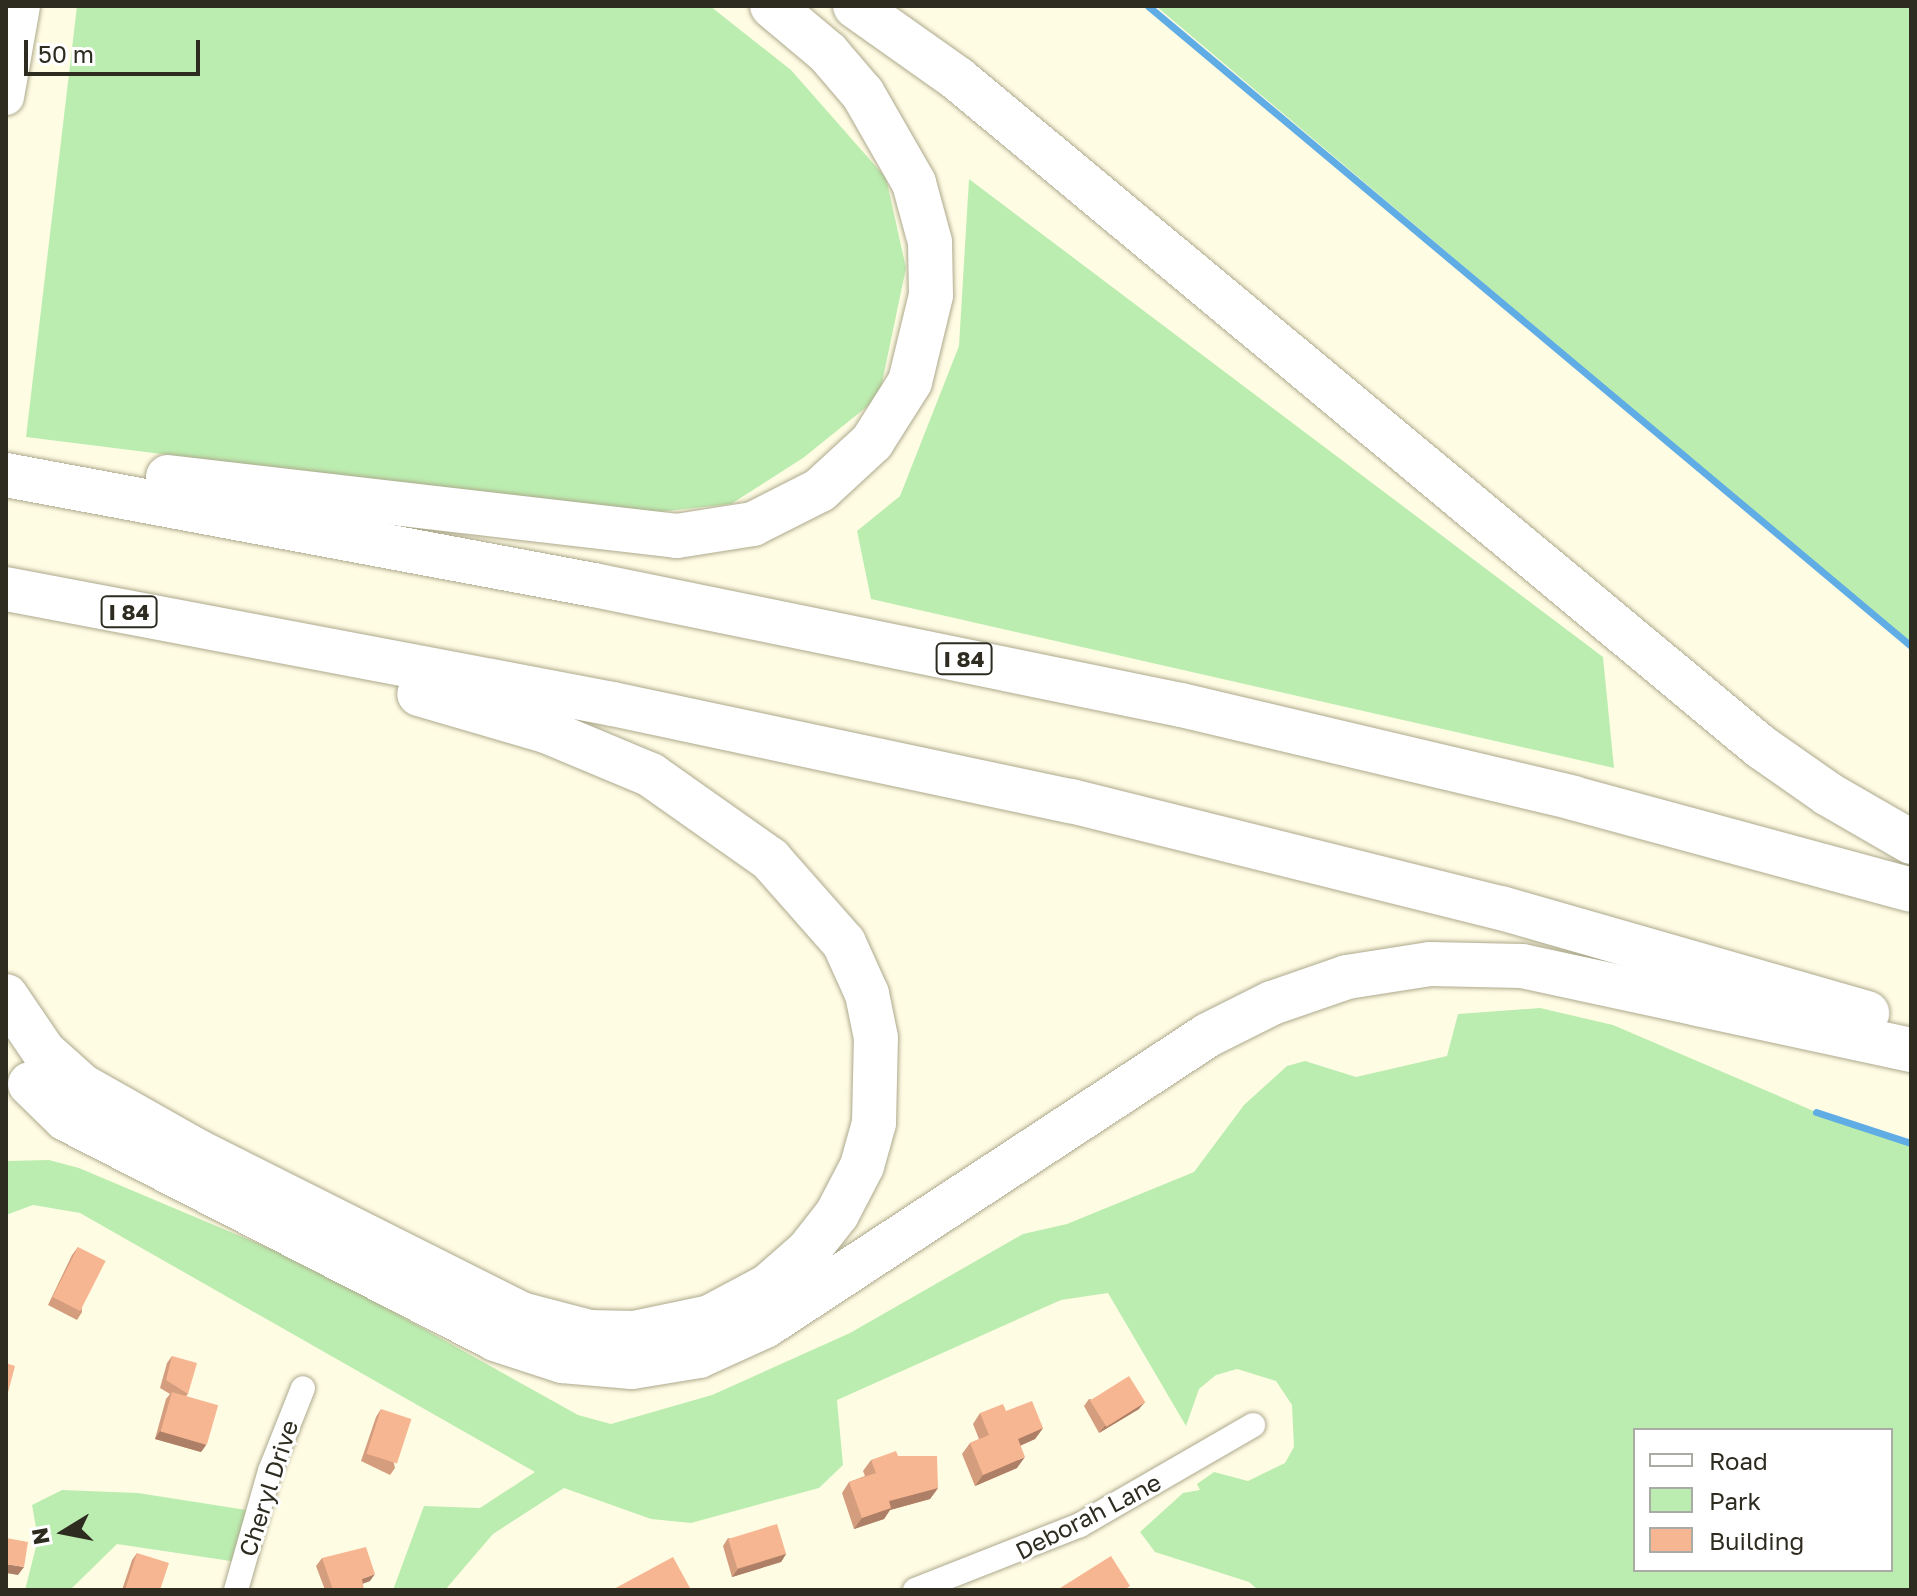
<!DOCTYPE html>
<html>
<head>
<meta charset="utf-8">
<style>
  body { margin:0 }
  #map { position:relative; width:1917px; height:1596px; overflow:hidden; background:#fffce4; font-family:"Golos Text",sans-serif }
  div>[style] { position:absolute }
  .green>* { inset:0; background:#bcedb0 }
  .stream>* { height:7px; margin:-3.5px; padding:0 3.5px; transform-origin:3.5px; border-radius:3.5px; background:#60ade5 }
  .roads { filter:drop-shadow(0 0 2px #ada98d) drop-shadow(0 0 2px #ada98d) }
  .minor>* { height:24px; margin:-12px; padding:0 12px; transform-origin:12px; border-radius:12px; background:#fff }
  .secondary>* { height:36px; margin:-18px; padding:0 18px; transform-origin:18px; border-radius:18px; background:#fff }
  .motorway>* { height:44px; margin:-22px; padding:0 22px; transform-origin:22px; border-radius:22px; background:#fff }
  .wall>* { inset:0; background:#d49d7e }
  .shaded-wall>* { inset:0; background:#ad7f66 }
  .building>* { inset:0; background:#f7b692; transform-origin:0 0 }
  span { translate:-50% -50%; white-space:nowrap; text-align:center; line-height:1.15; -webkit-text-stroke:6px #fff; paint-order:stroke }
  .shield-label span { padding:2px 6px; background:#fff; border:2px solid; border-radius:6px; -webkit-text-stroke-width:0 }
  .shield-label { font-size:22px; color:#2e2c21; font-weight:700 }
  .street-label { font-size:24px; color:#2e2c21 }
  .frame { position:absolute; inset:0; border:8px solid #2e2c21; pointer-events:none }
  .legend { position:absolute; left:1633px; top:1428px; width:260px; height:144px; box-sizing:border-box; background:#fff; border:2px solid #ababa6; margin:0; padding:10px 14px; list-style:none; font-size:24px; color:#2e2c21 }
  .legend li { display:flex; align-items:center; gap:16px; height:40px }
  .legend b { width:40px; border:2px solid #ababa6 }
  .north { position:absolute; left:24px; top:1492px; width:80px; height:80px; -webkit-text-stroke:6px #fff; paint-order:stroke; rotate:260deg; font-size:22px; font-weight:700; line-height:32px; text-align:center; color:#2e2c21 }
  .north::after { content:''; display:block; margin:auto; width:28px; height:36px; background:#2e2c21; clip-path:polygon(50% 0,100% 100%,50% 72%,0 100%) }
  .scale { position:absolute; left:24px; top:40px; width:176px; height:36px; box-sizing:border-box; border:4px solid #2e2c21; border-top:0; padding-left:10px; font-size:24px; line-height:28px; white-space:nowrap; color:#2e2c21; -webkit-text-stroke:6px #fff; paint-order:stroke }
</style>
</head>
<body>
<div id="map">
  <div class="green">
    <i style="clip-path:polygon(77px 6px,710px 6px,791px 70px,886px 178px,906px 268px,879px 397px,803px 458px,731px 504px,640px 514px,26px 437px)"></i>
    <i style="clip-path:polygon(1156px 6px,1911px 6px,1911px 645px)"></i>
    <i style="clip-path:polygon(969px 179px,1603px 657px,1614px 768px,871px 599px,857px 531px,900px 496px,959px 346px)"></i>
    <i style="clip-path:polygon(evenodd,1540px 1008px,1613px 1025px,1816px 1112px,1911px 1143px,1911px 1590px,1258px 1590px,1249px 1582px,1155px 1552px,1140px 1532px,1183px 1493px,1200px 1490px,1197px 1484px,1214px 1472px,1248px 1481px,1285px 1463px,1294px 1447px,1292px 1405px,1276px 1381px,1237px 1369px,1216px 1375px,1199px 1389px,1186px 1426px,1108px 1293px,1061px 1300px,837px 1400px,843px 1465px,819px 1488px,691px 1523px,651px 1519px,564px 1488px,493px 1534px,445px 1590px,393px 1590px,424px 1506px,480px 1508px,535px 1472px,80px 1213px,33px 1205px,6px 1215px,6px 1161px,49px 1160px,79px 1168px,309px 1265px,578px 1415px,611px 1424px,712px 1395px,850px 1333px,1023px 1234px,1067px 1224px,1194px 1172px,1244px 1105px,1287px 1066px,1305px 1061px,1356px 1077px,1447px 1056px,1458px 1014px,1540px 1008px,1635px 1430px,1891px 1430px,1891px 1570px,1635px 1570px,1635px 1430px)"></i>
    <i style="clip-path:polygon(62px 1490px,138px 1493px,259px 1512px,244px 1563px,117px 1544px,70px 1590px,25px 1590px,38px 1539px,32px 1505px)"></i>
  </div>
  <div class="stream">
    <i style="left:1148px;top:6px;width:996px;rotate:39.99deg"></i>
    <i style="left:1816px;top:1112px;width:100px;rotate:18.1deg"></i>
  </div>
  <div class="roads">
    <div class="minor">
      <i style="left:236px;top:1590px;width:124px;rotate:-74.1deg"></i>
      <i style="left:270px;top:1471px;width:89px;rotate:-68.3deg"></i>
      <i style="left:915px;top:1590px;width:177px;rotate:-21.5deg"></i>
      <i style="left:1080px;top:1525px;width:200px;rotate:-30deg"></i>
    </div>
    <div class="secondary">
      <i style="left:6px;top:97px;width:92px;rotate:-80deg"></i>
    </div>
    <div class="motorway">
      <i style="left:855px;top:6px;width:126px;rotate:35.3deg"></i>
      <i style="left:958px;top:79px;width:1045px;rotate:39.76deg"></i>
      <i style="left:1761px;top:747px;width:82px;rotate:35deg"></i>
      <i style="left:1828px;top:794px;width:96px;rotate:30deg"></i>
      <i style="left:6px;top:475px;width:598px;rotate:10.6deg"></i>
      <i style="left:594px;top:585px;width:599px;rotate:11.55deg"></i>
      <i style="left:1181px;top:705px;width:403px;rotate:13.3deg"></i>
      <i style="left:1573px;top:798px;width:350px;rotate:15.2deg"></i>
      <i style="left:168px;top:477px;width:512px;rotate:6.61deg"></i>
      <i style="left:677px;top:536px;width:77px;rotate:-9deg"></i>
      <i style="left:753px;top:524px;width:75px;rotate:-26.9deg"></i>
      <i style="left:820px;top:490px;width:71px;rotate:-42.7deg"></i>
      <i style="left:872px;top:442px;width:71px;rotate:-57.7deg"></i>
      <i style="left:910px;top:382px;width:89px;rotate:-76.4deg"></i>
      <i style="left:931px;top:295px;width:53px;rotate:-91.1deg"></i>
      <i style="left:930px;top:242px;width:61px;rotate:-105.2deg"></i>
      <i style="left:914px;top:183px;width:103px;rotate:-119.8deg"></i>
      <i style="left:863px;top:94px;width:54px;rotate:-130.5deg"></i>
      <i style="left:828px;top:53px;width:73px;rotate:-140deg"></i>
      <i style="left:6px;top:589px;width:618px;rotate:10.73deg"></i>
      <i style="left:613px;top:704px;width:468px;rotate:12deg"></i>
      <i style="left:1071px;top:801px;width:443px;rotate:14deg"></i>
      <i style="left:1501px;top:908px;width:381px;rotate:16deg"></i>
      <i style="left:6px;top:996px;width:68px;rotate:55.8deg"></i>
      <i style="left:44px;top:1052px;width:51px;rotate:41.8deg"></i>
      <i style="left:82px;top:1086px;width:132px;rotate:29.5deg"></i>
      <i style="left:197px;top:1151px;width:363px;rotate:26.7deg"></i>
      <i style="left:521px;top:1314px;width:70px;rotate:14.8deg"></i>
      <i style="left:589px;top:1332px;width:45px;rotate:1.3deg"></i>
      <i style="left:634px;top:1333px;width:78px;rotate:-11.9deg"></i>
      <i style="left:710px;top:1317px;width:66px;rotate:-28.1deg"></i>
      <i style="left:768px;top:1286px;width:53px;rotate:-41.2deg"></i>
      <i style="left:808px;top:1251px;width:47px;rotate:-51.9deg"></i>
      <i style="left:837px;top:1214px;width:54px;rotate:-62.5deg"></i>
      <i style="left:862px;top:1166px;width:45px;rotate:-74.4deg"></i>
      <i style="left:874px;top:1123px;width:85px;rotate:-88.7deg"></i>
      <i style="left:876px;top:1038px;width:45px;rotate:-101.6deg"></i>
      <i style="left:867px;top:994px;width:56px;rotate:-114.3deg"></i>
      <i style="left:844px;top:943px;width:112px;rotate:-131.4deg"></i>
      <i style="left:770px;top:859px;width:146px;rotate:-144.8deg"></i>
      <i style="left:651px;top:775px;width:114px;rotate:-157.3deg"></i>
      <i style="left:546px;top:731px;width:132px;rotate:-163.8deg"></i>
      <i style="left:30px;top:1084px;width:50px;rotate:44.2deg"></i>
      <i style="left:66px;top:1119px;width:482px;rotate:27.1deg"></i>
      <i style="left:495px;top:1339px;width:71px;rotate:18.2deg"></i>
      <i style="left:562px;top:1361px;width:70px;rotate:4.9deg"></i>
      <i style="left:632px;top:1367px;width:68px;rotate:-9.3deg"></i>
      <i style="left:699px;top:1356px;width:72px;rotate:-24.4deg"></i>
      <i style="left:765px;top:1326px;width:530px;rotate:-33.3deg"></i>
      <i style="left:1208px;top:1035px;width:72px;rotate:-26.6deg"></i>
      <i style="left:1272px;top:1003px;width:79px;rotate:-19.1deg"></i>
      <i style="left:1347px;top:977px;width:84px;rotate:-8.9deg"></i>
      <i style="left:1430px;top:964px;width:92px;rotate:1.2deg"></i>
      <i style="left:1522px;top:966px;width:398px;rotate:12.2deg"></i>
    </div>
  </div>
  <div class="wall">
    <i style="clip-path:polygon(78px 1247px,82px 1312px,77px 1320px,48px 1305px,72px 1255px)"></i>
    <i style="clip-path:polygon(172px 1356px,188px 1394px,186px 1396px,206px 1445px,201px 1452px,155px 1439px,166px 1399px,170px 1394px,160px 1388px,167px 1363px)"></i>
    <i style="clip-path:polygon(1089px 1399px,1139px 1409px,1099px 1433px,1084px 1406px)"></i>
    <i style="clip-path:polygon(381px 1409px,395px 1468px,390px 1475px,361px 1461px,376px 1417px)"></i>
    <i style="clip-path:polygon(1006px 1411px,1043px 1428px,1035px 1439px,1020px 1446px,1017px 1468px,975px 1486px,962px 1454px,970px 1443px,979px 1439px,973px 1424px,980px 1413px)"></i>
    <i style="clip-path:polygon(898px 1456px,938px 1488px,930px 1499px,890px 1510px,884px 1519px,854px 1529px,842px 1493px,849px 1482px,865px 1476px,863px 1471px,871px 1460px)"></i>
    <i style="clip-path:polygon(728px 1538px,786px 1554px,781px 1562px,732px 1577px,723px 1546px)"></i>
    <i style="clip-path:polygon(137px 1553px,160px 1590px,122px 1590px,132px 1560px)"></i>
    <i style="clip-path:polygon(322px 1558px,370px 1581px,362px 1584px,364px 1590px,325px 1590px,316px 1566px)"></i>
  </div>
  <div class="shaded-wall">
    <i style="clip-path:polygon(1145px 1402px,1139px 1409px,1099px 1433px,1105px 1426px)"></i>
    <i style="clip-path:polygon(1043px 1428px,1035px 1439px,1010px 1450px,1018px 1439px)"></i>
    <i style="clip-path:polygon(160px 1431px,206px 1445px,201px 1452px,155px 1439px)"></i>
    <i style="clip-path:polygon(1025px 1457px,1017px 1468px,975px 1486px,983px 1475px)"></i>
    <i style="clip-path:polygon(938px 1488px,930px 1499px,890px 1510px,884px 1519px,854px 1529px,862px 1518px,889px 1501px)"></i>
    <i style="clip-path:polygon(786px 1554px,781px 1562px,732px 1577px,738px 1569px)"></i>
    <i style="clip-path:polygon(6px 1564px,24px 1567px,18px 1575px,6px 1573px)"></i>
    <i style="clip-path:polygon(375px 1574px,370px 1581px,356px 1586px,362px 1579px)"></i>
  </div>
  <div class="building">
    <i style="left:78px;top:1247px;width:31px;height:56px;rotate:27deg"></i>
    <i style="clip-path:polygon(172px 1356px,197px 1363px,188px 1394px,166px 1380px)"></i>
    <i style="clip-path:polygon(6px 1363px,15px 1366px,6px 1400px)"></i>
    <i style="left:1129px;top:1376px;width:31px;height:46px;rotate:58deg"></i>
    <i style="left:172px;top:1392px;width:48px;height:41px;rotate:16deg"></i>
    <i style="clip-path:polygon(1032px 1401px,1043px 1428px,1018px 1439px,1025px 1457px,983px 1475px,970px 1443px,989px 1435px,980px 1413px,1003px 1404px,1006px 1411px)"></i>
    <i style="left:381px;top:1409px;width:32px;height:47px;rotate:18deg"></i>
    <i style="clip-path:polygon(896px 1451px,898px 1456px,937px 1456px,938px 1488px,889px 1501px,891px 1508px,862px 1518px,849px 1482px,876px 1473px,871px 1460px)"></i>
    <i style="left:777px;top:1524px;width:31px;height:51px;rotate:73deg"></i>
    <i style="clip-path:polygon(6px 1538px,28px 1542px,24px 1567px,6px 1564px)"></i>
    <i style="clip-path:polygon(366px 1547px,375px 1574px,362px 1579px,364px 1590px,333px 1590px,322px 1558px)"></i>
    <i style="clip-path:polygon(137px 1553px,169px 1563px,160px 1590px,125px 1590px)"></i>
    <i style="clip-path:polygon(1111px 1556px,1130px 1586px,1124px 1590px,1057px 1590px)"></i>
    <i style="clip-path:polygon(673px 1557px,690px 1588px,686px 1590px,612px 1590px)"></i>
  </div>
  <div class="shield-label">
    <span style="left:129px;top:612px">I 84</span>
    <span style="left:964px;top:659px">I 84</span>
  </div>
  <div class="street-label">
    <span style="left:268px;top:1488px;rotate:-72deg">Cheryl Drive</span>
    <span style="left:1088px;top:1516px;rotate:-27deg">Deborah Lane</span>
  </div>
  <div class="frame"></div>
  <ul class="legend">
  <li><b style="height:10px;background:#fff"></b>Road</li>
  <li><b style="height:22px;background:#bcedb0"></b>Park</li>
  <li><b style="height:22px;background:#f7b692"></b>Building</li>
  </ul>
  <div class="north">N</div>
  <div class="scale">50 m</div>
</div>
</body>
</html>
